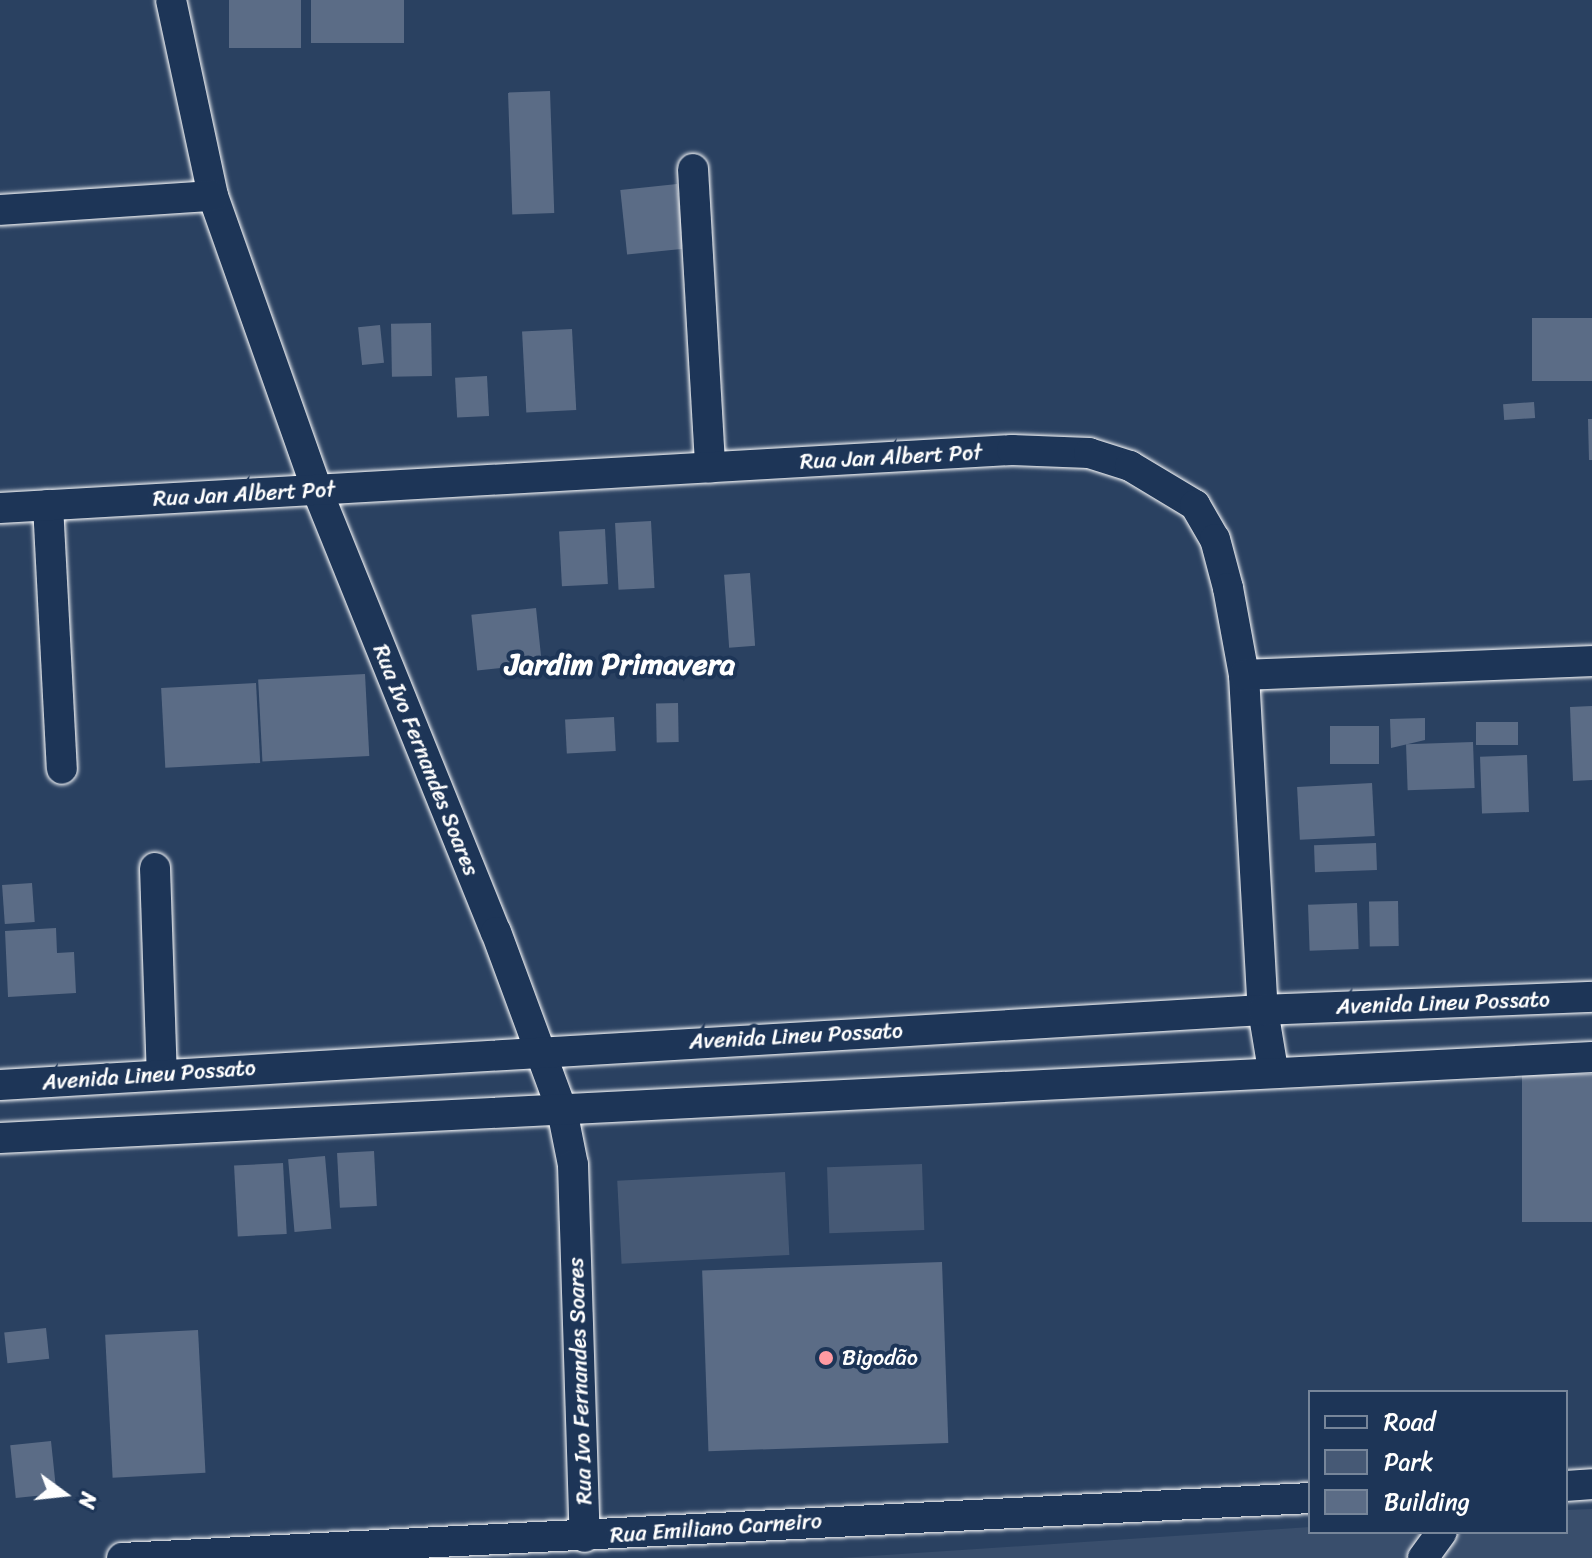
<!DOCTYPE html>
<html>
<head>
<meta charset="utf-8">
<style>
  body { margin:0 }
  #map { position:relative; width:1592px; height:1558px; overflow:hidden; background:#2a4161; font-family:Sriracha,sans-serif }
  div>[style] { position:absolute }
  .built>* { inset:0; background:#394e6c }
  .green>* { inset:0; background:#465975; transform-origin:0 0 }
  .building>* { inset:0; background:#5b6c86; transform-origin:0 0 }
  .roads { filter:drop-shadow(0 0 2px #fff) drop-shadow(0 0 2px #fff) }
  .minor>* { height:30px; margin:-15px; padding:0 15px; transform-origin:15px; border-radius:15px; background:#1d3557 }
  .dots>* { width:22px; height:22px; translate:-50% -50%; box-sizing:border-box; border:4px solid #1d3557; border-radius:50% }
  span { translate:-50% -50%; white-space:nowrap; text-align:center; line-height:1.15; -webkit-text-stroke:8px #1d3557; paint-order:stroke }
  .street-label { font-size:22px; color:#fff }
  .poi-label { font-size:22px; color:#fff }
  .left { translate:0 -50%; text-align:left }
  .district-label { font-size:30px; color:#fff; font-weight:700 }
  .legend { position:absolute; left:1308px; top:1390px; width:260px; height:144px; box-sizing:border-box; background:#1d3557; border:2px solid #77869a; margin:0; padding:10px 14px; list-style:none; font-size:24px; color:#fff }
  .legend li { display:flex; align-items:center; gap:16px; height:40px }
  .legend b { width:40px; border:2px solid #77869a }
  .north { position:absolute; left:24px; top:1454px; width:80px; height:80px; -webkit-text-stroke:6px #1d3557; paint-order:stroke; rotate:105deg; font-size:22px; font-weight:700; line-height:32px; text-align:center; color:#fff }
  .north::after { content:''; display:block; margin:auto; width:28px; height:36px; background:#fff; clip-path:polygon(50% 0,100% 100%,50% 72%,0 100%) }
</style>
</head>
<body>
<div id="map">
  <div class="built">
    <i style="clip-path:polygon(1592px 1509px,1592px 1558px,841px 1558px,1310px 1527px,1310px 1532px,1566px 1532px,1566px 1510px)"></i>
  </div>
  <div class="green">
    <i style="left:922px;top:1164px;width:66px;height:95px;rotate:88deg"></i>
    <i style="left:785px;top:1172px;width:83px;height:168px;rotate:87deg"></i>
  </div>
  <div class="building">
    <i style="left:229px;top:0;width:72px;height:48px"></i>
    <i style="left:311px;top:0;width:93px;height:43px"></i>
    <i style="left:550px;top:91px;width:122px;height:42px;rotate:88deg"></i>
    <i style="left:677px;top:184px;width:65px;height:57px;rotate:84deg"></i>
    <i style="left:1592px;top:318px;width:63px;height:60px;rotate:90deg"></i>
    <i style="left:431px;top:323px;width:53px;height:40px;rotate:89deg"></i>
    <i style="left:380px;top:325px;width:38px;height:22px;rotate:84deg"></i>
    <i style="left:572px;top:329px;width:81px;height:50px;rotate:87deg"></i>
    <i style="left:487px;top:376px;width:40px;height:32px;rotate:87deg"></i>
    <i style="left:1534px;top:402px;width:16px;height:31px;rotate:86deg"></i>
    <i style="clip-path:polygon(1588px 419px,1592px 419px,1592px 460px,1589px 460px)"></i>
    <i style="left:651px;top:521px;width:67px;height:36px;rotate:87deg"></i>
    <i style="left:605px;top:529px;width:55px;height:46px;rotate:87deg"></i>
    <i style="left:750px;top:573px;width:73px;height:26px;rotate:86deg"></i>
    <i style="left:536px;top:608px;width:56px;height:65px;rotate:84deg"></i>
    <i style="left:365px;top:674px;width:82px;height:107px;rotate:87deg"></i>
    <i style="left:256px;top:683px;width:80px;height:95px;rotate:87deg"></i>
    <i style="left:678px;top:703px;width:39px;height:22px;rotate:89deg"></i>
    <i style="clip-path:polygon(1592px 706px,1592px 780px,1573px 781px,1570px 707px)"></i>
    <i style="left:614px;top:717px;width:34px;height:49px;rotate:87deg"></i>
    <i style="clip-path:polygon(1425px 718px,1425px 740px,1391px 748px,1390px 719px)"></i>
    <i style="left:1476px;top:722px;width:42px;height:23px"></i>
    <i style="left:1379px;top:726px;width:38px;height:49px;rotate:90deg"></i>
    <i style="left:1473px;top:742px;width:46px;height:67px;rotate:88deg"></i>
    <i style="left:1527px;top:755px;width:57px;height:47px;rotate:88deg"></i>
    <i style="left:1372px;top:783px;width:53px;height:75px;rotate:87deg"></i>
    <i style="left:1376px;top:843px;width:27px;height:62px;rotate:88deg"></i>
    <i style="left:32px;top:883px;width:39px;height:30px;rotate:86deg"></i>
    <i style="left:1398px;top:901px;width:45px;height:29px;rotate:89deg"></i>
    <i style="left:1357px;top:903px;width:46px;height:49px;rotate:88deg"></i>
    <i style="clip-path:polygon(56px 928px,57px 953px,74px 952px,76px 993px,8px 997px,5px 931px)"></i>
    <i style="left:1592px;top:1074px;width:148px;height:70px;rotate:90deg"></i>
    <i style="left:374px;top:1151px;width:55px;height:37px;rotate:87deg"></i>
    <i style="left:325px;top:1156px;width:73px;height:37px;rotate:85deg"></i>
    <i style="left:283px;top:1163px;width:71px;height:49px;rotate:87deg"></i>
    <i style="left:942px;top:1262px;width:181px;height:240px;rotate:88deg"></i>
    <i style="left:46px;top:1328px;width:31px;height:42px;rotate:84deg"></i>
    <i style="left:198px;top:1330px;width:143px;height:93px;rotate:87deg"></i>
    <i style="left:51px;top:1441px;width:53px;height:41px;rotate:84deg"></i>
  </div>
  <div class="roads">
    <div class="minor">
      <i style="left:171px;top:0;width:200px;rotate:77.9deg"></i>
      <i style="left:213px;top:196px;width:312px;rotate:70.5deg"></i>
      <i style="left:317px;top:490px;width:477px;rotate:68deg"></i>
      <i style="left:496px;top:932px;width:190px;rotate:69.7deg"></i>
      <i style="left:562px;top:1110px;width:56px;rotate:78.7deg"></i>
      <i style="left:573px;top:1165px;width:372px;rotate:88.2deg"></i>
      <i style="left:693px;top:169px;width:299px;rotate:86.7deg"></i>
      <i style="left:0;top:210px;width:213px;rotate:-3.8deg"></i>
      <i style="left:48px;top:505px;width:264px;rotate:87deg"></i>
      <i style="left:0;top:508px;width:1014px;rotate:-3.28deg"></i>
      <i style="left:1012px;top:450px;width:77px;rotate:2.2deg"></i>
      <i style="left:1089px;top:453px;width:43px;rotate:17.6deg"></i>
      <i style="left:1130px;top:466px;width:76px;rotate:31deg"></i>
      <i style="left:1195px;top:505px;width:39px;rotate:60deg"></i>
      <i style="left:1215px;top:539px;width:51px;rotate:75.1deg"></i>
      <i style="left:1228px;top:588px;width:88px;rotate:79.6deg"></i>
      <i style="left:1244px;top:675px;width:336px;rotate:86.8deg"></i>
      <i style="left:1263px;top:1010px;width:61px;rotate:80.5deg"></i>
      <i style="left:1244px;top:675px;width:348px;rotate:-2.3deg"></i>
      <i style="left:155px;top:868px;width:206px;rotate:88.1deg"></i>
      <i style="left:0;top:1085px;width:1265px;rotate:-3.4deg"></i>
      <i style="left:1263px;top:1010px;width:329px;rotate:-2.3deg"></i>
      <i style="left:0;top:1138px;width:1594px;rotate:-2.91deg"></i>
      <i style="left:1566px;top:1486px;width:26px;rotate:-4deg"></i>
      <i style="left:122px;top:1558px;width:1190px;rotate:-2.89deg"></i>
      <i style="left:1423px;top:1558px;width:32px;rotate:-54deg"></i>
    </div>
  </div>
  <div class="dots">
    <i style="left:826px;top:1358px;background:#ff9aa2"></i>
  </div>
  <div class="street-label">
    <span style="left:891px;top:457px;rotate:-3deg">Rua Jan Albert Pot</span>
    <span style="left:244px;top:494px;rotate:-3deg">Rua Jan Albert Pot</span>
    <span style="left:426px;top:760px;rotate:68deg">Rua Ivo Fernandes Soares</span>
    <span style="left:1443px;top:1003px;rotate:-2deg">Avenida Lineu Possato</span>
    <span style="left:796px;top:1036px;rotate:-3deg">Avenida Lineu Possato</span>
    <span style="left:149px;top:1075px;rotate:-4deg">Avenida Lineu Possato</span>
    <span style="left:580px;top:1381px;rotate:-92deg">Rua Ivo Fernandes Soares</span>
    <span style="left:716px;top:1528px;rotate:-4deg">Rua Emiliano Carneiro</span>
  </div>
  <div class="poi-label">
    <span class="left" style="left:842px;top:1358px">Bigodão</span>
  </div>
  <div class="district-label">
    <span style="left:620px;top:664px">Jardim Primavera</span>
  </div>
  <ul class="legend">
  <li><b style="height:10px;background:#1d3557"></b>Road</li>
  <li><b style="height:22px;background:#465975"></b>Park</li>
  <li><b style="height:22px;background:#5b6c86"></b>Building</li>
  </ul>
  <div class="north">N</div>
</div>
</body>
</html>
